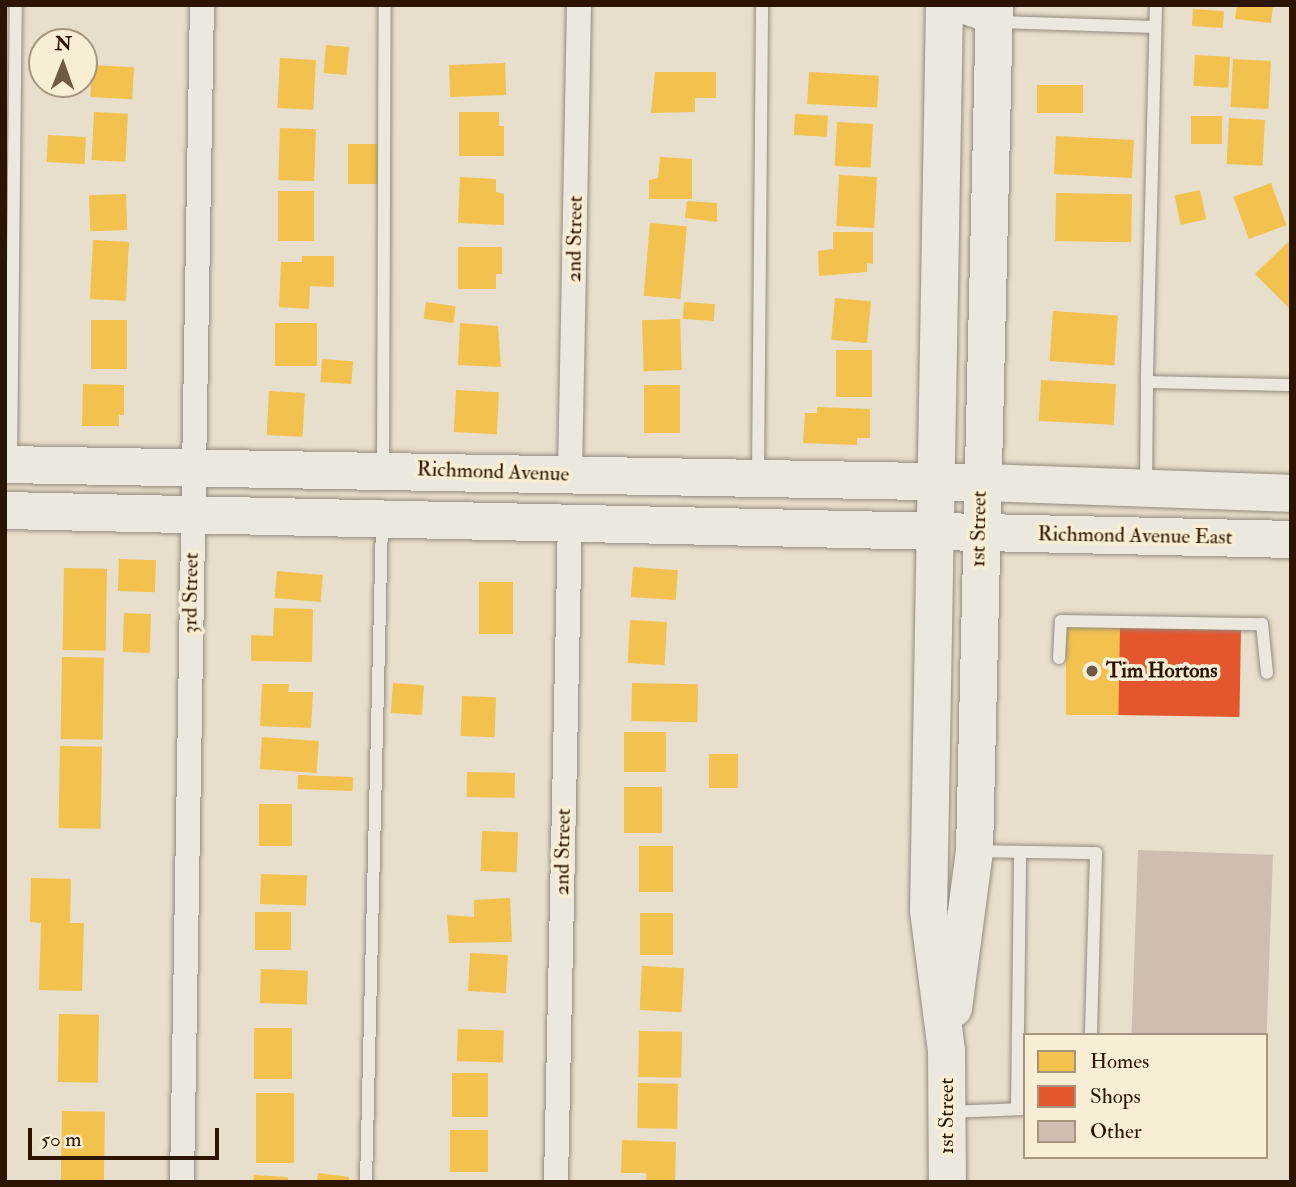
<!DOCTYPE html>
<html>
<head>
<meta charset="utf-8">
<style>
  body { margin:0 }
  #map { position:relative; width:1296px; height:1187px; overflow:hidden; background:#e7dfcb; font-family:"IM FELL Double Pica",serif }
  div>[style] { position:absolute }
  .homes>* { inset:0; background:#f2c14e; transform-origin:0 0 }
  .shops>* { inset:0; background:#e4572e; transform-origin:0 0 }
  .building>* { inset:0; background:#cebdb1; transform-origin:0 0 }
  .roads { filter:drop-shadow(0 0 2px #938b7e) drop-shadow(0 0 2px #938b7e) }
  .lane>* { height:12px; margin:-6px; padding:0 6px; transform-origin:6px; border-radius:6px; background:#ece8dd }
  .street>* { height:24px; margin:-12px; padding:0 12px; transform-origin:12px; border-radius:12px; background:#ece8dd }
  .secondary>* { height:37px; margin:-18.5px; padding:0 18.5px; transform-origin:18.5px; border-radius:18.5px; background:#ece8dd }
  .dots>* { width:19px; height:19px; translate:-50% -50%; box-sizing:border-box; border:4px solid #f8edd5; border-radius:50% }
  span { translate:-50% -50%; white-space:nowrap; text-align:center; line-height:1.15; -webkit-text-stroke:7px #f8edd5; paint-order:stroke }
  .street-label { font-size:21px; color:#2b1400 }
  .poi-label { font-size:21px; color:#2b1400; font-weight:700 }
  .left { translate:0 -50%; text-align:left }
  .frame { position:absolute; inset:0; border:7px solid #2b1400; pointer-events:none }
  .legend { position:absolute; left:1023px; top:1033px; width:245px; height:126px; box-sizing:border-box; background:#f8edd5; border:2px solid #a69680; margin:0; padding:9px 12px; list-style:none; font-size:21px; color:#2b1400 }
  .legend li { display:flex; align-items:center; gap:14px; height:35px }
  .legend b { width:35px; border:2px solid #a69680 }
  .north { position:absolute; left:28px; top:28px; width:70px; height:70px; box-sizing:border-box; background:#f8edd5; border:2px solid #a69680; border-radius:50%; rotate:1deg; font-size:19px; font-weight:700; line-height:28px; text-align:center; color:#2b1400 }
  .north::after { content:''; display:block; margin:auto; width:24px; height:32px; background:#6d5b47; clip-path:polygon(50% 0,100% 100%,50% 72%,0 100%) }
  .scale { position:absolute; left:28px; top:1128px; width:191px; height:32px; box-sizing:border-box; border:4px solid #2b1400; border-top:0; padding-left:9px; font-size:21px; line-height:24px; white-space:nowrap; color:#2b1400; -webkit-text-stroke:5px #f8edd5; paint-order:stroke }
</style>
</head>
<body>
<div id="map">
  <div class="homes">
    <i style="clip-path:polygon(1237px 5px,1273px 5px,1271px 23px,1235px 19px)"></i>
    <i style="left:1193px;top:9px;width:31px;height:17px;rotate:4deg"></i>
    <i style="left:326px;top:45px;width:23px;height:28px;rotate:5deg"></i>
    <i style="left:1195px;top:55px;width:35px;height:31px;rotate:3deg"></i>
    <i style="left:280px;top:58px;width:36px;height:50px;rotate:3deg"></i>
    <i style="left:1233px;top:59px;width:38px;height:48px;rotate:3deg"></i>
    <i style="left:505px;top:63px;width:32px;height:56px;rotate:88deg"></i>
    <i style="left:92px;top:65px;width:42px;height:32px;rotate:3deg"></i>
    <i style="clip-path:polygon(655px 72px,716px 72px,716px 98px,695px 98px,695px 112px,651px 113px)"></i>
    <i style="left:809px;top:72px;width:70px;height:32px;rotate:3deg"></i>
    <i style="left:1037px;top:85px;width:46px;height:28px"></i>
    <i style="left:94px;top:112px;width:34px;height:48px;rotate:3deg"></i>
    <i style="clip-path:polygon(459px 112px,499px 112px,499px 126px,504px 126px,504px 156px,459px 156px)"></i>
    <i style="left:795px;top:114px;width:33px;height:21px;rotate:3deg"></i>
    <i style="left:1191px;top:116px;width:31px;height:28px"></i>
    <i style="left:1229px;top:118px;width:36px;height:46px;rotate:3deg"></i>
    <i style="left:837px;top:122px;width:36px;height:44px;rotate:3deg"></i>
    <i style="left:280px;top:128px;width:36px;height:52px;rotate:2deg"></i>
    <i style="left:48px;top:135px;width:38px;height:27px;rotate:3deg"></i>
    <i style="left:1056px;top:136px;width:78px;height:38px;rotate:3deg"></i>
    <i style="left:348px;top:144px;width:31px;height:40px"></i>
    <i style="clip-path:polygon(660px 157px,692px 159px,692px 199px,649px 199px,649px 180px,658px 178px)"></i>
    <i style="left:839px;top:175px;width:38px;height:51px;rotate:3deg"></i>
    <i style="clip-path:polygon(460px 177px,496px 179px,496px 192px,504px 194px,504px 225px,458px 223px)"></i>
    <i style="left:1271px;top:183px;width:45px;height:40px;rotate:70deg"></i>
    <i style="left:1200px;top:190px;width:30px;height:26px;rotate:78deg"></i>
    <i style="left:278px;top:191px;width:36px;height:50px"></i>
    <i style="left:1056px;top:193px;width:76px;height:48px;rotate:1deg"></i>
    <i style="left:126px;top:194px;width:36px;height:37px;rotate:88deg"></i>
    <i style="clip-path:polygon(687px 201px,717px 203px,717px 222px,685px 218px)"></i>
    <i style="left:650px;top:223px;width:37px;height:73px;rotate:5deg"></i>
    <i style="clip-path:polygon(833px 232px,873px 232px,873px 264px,867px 263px,867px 272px,819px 276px,818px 251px,833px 249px)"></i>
    <i style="left:93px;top:240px;width:36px;height:59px;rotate:3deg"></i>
    <i style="clip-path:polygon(1288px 242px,1291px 245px,1291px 310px,1255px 274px)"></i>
    <i style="clip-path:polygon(458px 247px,502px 247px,502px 274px,496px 274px,496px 289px,458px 289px)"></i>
    <i style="clip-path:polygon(302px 256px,334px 256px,334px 287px,310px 286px,309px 309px,279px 307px,281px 262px,302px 262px)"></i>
    <i style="left:835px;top:298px;width:36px;height:42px;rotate:5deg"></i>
    <i style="left:426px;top:302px;width:30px;height:17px;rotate:8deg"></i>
    <i style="left:684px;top:302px;width:31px;height:17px;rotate:4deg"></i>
    <i style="left:1053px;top:311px;width:65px;height:50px;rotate:4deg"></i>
    <i style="left:680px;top:319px;width:51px;height:38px;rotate:88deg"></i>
    <i style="left:91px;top:320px;width:36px;height:49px"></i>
    <i style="left:275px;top:323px;width:42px;height:43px"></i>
    <i style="clip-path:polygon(460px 323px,498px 326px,501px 367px,458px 365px)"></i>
    <i style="left:836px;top:350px;width:36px;height:47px"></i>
    <i style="left:322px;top:359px;width:31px;height:23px;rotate:4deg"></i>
    <i style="left:1041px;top:380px;width:75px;height:41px;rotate:3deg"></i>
    <i style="clip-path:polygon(83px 384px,124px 385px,124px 415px,119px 415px,119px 426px,82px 426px)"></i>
    <i style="left:644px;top:385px;width:36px;height:48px"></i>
    <i style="left:456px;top:390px;width:43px;height:42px;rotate:3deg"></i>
    <i style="left:269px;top:391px;width:36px;height:44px;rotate:3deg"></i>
    <i style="clip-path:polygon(817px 407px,870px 409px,870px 438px,857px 438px,857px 445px,803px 443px,805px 413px,817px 413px)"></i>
    <i style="left:119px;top:559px;width:37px;height:32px;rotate:2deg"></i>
    <i style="left:633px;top:567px;width:45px;height:30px;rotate:4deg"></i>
    <i style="left:64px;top:568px;width:43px;height:82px;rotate:1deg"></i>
    <i style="left:277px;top:571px;width:46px;height:27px;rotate:5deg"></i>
    <i style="left:479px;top:582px;width:34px;height:52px"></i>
    <i style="clip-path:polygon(274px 608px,313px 609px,312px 662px,251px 661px,251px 635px,273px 636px)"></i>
    <i style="left:124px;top:613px;width:27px;height:39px;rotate:2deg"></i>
    <i style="left:630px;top:620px;width:37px;height:43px;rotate:3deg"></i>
    <i style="left:1066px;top:627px;width:54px;height:88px"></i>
    <i style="left:62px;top:657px;width:42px;height:82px;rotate:1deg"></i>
    <i style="left:393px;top:683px;width:31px;height:30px;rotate:4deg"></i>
    <i style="left:632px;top:683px;width:66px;height:38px;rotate:1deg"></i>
    <i style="clip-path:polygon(262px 684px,289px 684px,288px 692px,313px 692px,311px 728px,260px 726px)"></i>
    <i style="left:462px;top:696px;width:34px;height:40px;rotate:2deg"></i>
    <i style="left:624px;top:732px;width:42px;height:40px"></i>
    <i style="left:262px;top:737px;width:57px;height:32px;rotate:4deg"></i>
    <i style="left:60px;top:746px;width:42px;height:82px;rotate:1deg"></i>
    <i style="left:709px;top:754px;width:29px;height:34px"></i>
    <i style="left:467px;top:772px;width:48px;height:25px;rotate:1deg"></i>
    <i style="left:298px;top:775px;width:55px;height:14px;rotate:2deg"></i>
    <i style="left:624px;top:787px;width:38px;height:46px"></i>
    <i style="left:259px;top:804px;width:33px;height:42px"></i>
    <i style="left:482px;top:831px;width:36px;height:40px;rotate:2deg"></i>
    <i style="left:639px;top:846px;width:34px;height:46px"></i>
    <i style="left:261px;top:874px;width:46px;height:30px;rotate:2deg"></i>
    <i style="clip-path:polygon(31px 878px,71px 879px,70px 923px,84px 923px,82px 991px,39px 990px,41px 923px,30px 922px)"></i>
    <i style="clip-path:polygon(510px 898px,512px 942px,449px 943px,447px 915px,474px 917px,474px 900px)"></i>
    <i style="left:255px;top:912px;width:36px;height:38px"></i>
    <i style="left:640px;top:913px;width:33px;height:42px"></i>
    <i style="left:470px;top:953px;width:38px;height:38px;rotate:3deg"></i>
    <i style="left:642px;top:966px;width:42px;height:44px;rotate:3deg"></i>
    <i style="left:261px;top:969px;width:47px;height:34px;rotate:2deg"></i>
    <i style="left:59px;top:1014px;width:40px;height:68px;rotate:1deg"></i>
    <i style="left:254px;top:1028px;width:38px;height:51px"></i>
    <i style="left:458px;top:1029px;width:46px;height:32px;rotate:2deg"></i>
    <i style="left:639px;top:1031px;width:43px;height:46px;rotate:1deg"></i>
    <i style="left:452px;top:1073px;width:36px;height:44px"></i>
    <i style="left:638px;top:1083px;width:40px;height:45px;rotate:1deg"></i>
    <i style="left:256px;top:1093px;width:38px;height:70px"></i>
    <i style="left:62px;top:1111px;width:43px;height:71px;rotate:1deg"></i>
    <i style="left:450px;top:1130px;width:38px;height:42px"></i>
    <i style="clip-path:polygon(622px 1140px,676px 1142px,675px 1182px,646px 1182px,646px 1173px,621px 1173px)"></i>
    <i style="clip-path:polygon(318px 1173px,349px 1177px,349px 1182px,317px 1182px)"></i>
    <i style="clip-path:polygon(254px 1175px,288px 1177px,288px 1182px,253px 1182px)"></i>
  </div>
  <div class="shops">
    <i style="left:1120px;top:627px;width:121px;height:88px;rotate:1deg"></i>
  </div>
  <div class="building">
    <i style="left:1138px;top:850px;width:135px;height:185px;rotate:2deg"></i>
  </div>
  <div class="roads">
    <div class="lane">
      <i style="left:1156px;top:5px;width:377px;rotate:91.4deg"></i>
      <i style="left:1147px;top:382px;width:144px;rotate:1.2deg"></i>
      <i style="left:998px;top:22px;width:157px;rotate:1.8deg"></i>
      <i style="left:11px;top:460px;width:455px;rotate:-89.4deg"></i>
      <i style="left:383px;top:467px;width:462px;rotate:-89.8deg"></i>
      <i style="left:758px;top:474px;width:469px;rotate:-89.5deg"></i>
      <i style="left:1146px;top:483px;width:101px;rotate:-89.4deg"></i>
      <i style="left:1059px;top:658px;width:37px;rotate:-87deg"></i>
      <i style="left:1061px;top:621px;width:201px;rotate:0.9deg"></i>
      <i style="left:1262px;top:624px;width:49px;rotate:84.2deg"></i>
      <i style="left:978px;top:851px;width:118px;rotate:1deg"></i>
      <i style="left:1096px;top:853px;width:182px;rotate:91.6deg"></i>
      <i style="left:1017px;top:1109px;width:257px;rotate:-89.3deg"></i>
      <i style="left:948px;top:1112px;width:76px;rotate:-2.3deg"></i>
      <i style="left:366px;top:1182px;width:660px;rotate:-88.61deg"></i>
    </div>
    <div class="street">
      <i style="left:944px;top:5px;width:52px;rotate:19.1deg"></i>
      <i style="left:570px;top:474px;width:469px;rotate:-88.9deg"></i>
      <i style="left:182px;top:1182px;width:1177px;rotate:-89.03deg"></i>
      <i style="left:556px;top:1182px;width:661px;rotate:-88.79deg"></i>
    </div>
    <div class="secondary">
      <i style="left:944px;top:5px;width:905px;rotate:91.01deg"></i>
      <i style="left:928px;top:910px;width:142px;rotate:82.7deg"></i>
      <i style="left:946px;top:1051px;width:131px;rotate:89.6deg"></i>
      <i style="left:5px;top:464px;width:975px;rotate:1.06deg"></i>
      <i style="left:980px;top:482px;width:311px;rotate:2deg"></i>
      <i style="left:5px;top:510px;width:1286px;rotate:1.29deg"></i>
      <i style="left:953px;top:1008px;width:158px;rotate:-82.4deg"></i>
      <i style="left:974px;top:851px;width:846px;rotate:-88.65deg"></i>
    </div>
  </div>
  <div class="dots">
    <i style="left:1092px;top:671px;background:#6d5b47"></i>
  </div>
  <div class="street-label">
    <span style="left:575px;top:239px;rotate:-89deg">2nd Street</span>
    <span style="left:493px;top:472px;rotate:2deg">Richmond Avenue</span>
    <span style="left:979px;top:529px;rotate:-89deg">1st Street</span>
    <span style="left:1135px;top:536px;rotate:1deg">Richmond Avenue East</span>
    <span style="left:191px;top:593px;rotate:-89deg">3rd Street</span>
    <span style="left:563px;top:852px;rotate:-89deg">2nd Street</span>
    <span style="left:947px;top:1116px;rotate:-90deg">1st Street</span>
  </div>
  <div class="poi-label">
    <span class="left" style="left:1106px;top:671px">Tim Hortons</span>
  </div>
  <div class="frame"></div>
  <ul class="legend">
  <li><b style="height:19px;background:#f2c14e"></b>Homes</li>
  <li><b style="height:19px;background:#e4572e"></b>Shops</li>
  <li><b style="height:19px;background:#cebdb1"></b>Other</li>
  </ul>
  <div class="north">N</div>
  <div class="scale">50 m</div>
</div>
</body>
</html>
